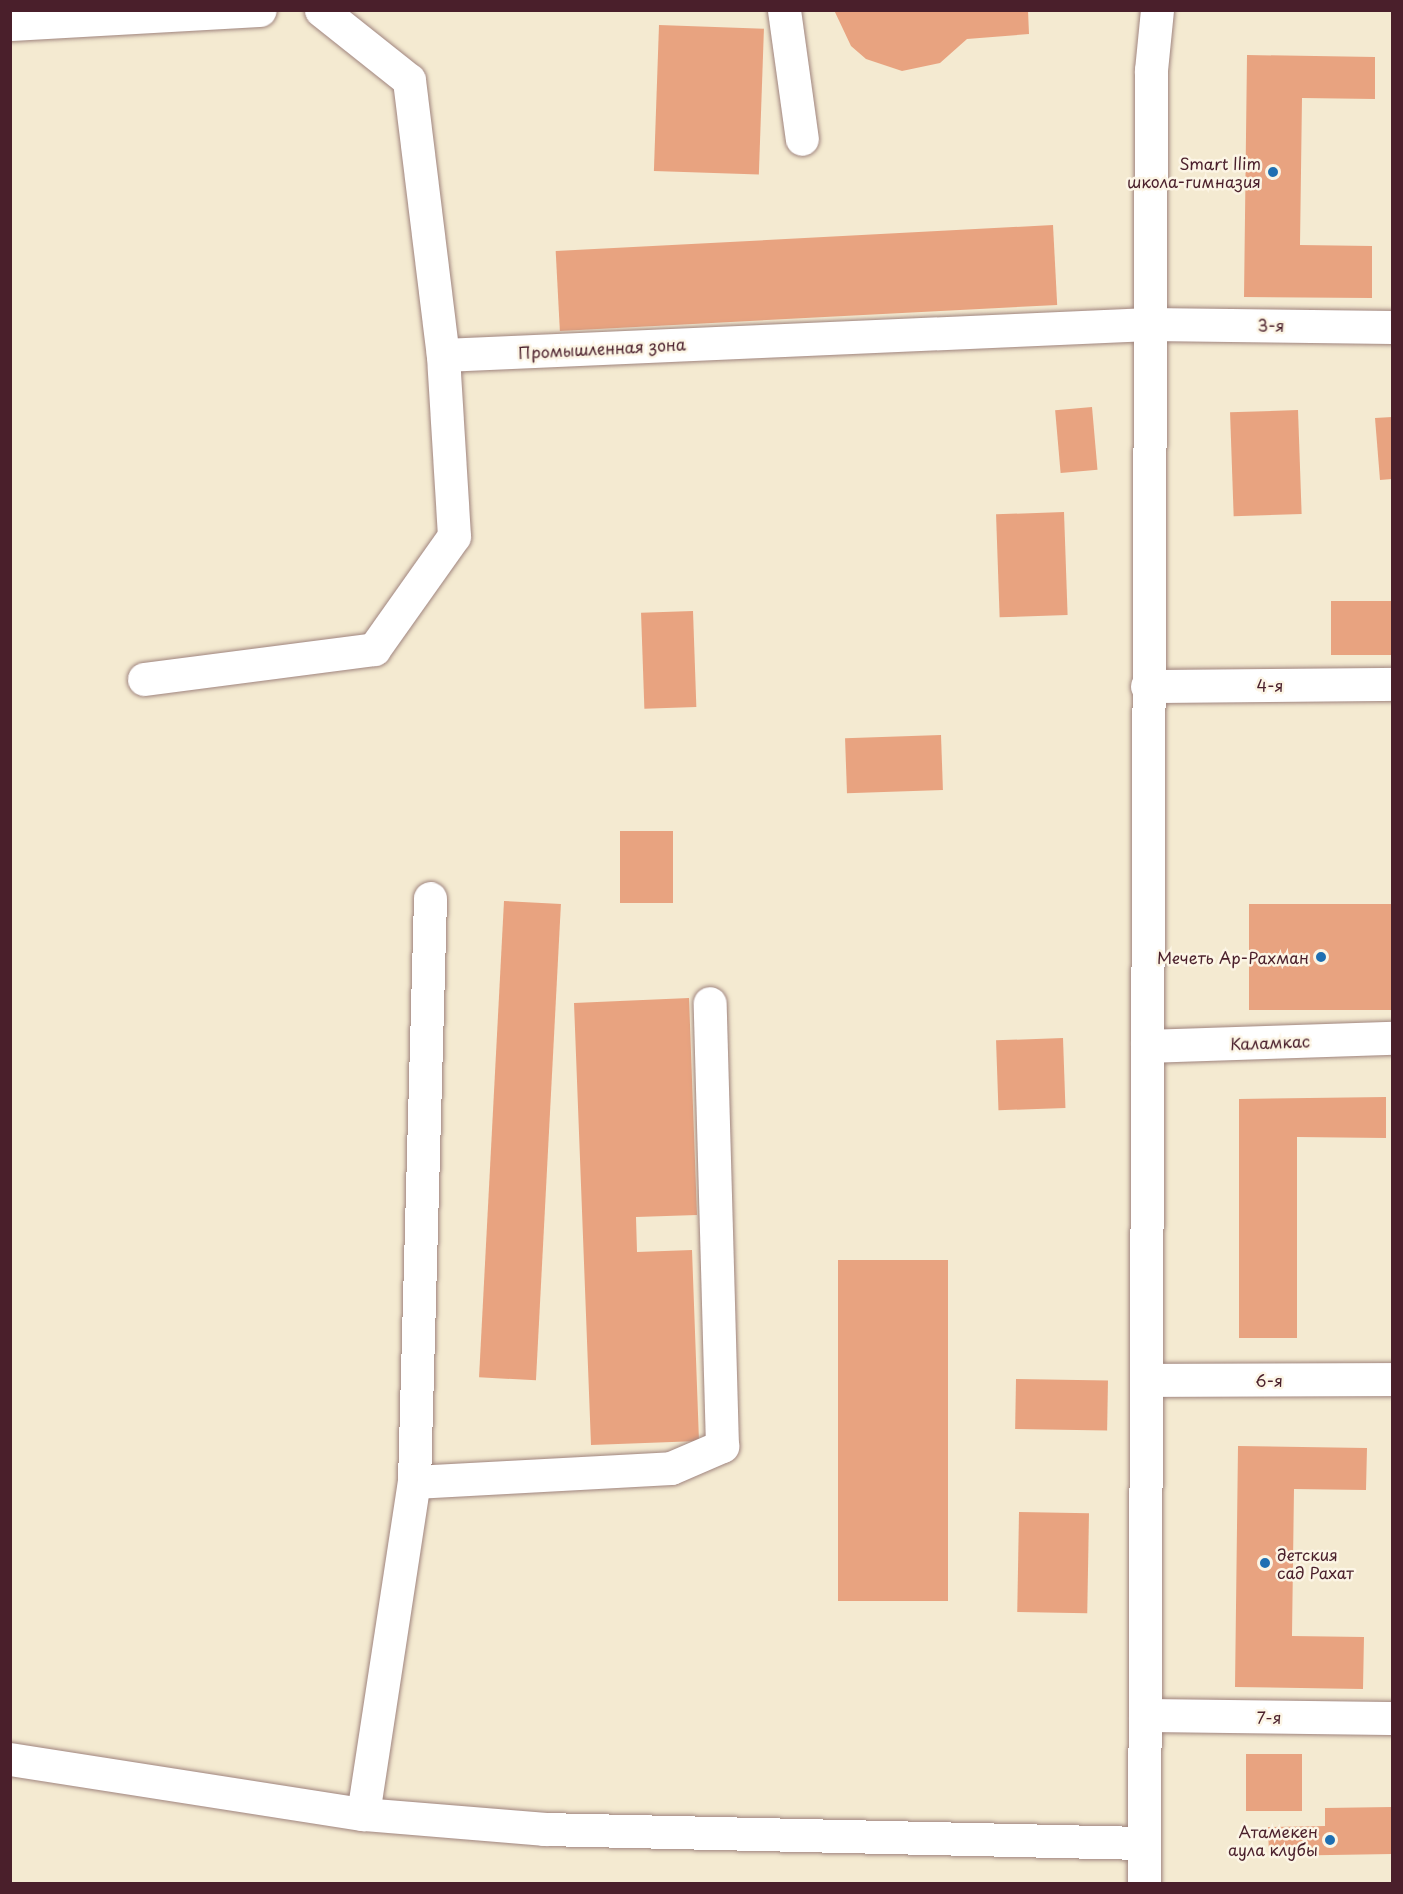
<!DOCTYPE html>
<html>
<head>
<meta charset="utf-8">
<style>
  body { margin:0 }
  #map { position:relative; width:1403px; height:1894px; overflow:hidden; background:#f4ead1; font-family:"Playpen Sans",sans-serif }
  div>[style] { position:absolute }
  .building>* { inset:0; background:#e8a380; transform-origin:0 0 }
  .roads { filter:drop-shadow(0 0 2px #9f847e) drop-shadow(0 0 2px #9f847e) }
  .minor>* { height:33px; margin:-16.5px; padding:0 16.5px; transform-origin:16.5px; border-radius:16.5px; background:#fff }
  .dots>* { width:16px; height:16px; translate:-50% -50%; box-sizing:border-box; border:3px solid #fcf5e5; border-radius:50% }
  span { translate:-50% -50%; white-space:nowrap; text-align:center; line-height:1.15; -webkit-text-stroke:5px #fcf5e5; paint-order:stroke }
  .poi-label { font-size:16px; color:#4a1f2b }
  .right { translate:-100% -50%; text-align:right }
  .left { translate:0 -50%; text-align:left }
  .street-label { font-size:16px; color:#4a1f2b }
  .frame { position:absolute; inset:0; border:12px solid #4a1f2b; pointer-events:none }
</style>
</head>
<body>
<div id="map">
  <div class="building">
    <i style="clip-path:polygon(834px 10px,1028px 10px,1029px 34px,967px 39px,940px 63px,902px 71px,866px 59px,851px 46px)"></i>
    <i style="left:659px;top:25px;width:105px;height:146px;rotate:2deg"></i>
    <i style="clip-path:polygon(1247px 55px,1375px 57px,1375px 99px,1302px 98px,1300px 245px,1372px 246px,1372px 298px,1244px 297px)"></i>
    <i style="left:1053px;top:225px;width:80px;height:498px;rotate:87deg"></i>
    <i style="left:1092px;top:407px;width:63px;height:37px;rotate:85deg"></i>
    <i style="left:1298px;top:410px;width:104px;height:68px;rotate:88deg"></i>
    <i style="clip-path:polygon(1392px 417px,1392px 479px,1380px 480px,1375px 418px)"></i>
    <i style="left:1064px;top:512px;width:103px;height:68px;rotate:88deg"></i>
    <i style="left:1392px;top:601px;width:54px;height:61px;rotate:90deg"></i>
    <i style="left:693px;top:611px;width:96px;height:52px;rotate:88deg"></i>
    <i style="left:941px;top:735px;width:55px;height:96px;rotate:88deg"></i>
    <i style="left:620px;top:831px;width:53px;height:72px"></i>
    <i style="left:504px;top:901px;width:57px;height:477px;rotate:3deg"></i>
    <i style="left:1392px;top:904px;width:106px;height:143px;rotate:90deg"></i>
    <i style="clip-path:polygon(689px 998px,697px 1215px,636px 1217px,637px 1252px,692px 1250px,699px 1441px,591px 1445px,574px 1003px)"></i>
    <i style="left:1063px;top:1038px;width:70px;height:67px;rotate:88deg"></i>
    <i style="clip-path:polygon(1386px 1097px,1386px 1138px,1297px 1137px,1297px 1338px,1239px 1338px,1239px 1099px)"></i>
    <i style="left:948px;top:1260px;width:341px;height:110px;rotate:90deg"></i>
    <i style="left:1016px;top:1379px;width:92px;height:50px;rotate:1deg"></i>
    <i style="clip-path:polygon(1238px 1446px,1367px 1448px,1366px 1490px,1294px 1489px,1292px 1636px,1364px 1637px,1363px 1689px,1235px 1687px)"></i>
    <i style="left:1019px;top:1512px;width:70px;height:100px;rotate:1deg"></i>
    <i style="left:1246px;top:1754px;width:56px;height:57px"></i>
    <i style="clip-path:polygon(1392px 1807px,1392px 1854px,1269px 1856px,1268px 1827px,1325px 1826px,1325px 1808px)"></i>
  </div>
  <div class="roads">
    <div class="minor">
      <i style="left:321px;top:10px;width:112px;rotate:38.5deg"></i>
      <i style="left:409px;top:80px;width:277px;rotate:83deg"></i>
      <i style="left:443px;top:355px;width:707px;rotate:-2.51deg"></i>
      <i style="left:1149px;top:324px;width:243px;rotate:0.7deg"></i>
      <i style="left:784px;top:10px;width:130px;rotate:82.1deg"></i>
      <i style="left:10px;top:24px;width:250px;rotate:-3.2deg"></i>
      <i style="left:144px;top:679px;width:232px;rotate:-7.4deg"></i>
      <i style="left:374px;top:649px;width:138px;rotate:-54.7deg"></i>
      <i style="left:454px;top:536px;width:181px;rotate:-93.5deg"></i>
      <i style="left:1147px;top:686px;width:245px;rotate:-0.5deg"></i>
      <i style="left:1147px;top:1046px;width:245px;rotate:-1.9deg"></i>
      <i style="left:1146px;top:1380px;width:246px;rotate:-0.2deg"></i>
      <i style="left:414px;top:1482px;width:257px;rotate:-3.1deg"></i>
      <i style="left:671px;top:1468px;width:56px;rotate:-23.3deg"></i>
      <i style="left:722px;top:1446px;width:443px;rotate:-91.6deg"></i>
      <i style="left:1145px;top:1715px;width:247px;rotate:0.7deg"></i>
      <i style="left:10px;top:1759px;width:357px;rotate:8.9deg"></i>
      <i style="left:363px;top:1814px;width:182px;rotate:4.7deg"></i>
      <i style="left:544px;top:1829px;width:600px;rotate:1.34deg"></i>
      <i style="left:363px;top:1814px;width:336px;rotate:-81.3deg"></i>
      <i style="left:414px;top:1482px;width:584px;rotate:-88.43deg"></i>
      <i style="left:1144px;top:1884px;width:1814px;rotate:-89.78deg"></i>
      <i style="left:1151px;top:70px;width:60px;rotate:-84.3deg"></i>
    </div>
  </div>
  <div class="dots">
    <i style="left:1273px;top:172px;background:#1f6fb2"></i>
    <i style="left:1321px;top:957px;background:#1f6fb2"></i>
    <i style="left:1265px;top:1563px;background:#1f6fb2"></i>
    <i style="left:1330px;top:1840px;background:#1f6fb2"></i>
  </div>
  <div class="poi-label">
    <span class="right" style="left:1261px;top:172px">Smart llim<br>школа-гимназия</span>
    <span class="right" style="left:1309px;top:957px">Мечеть Ар-Рахман</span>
    <span class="left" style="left:1277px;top:1563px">детския<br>сад Рахат</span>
    <span class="right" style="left:1318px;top:1840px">Атамекен<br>аула клубы</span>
  </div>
  <div class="street-label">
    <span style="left:1271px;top:325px;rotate:1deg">3-я</span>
    <span style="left:602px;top:348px;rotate:-3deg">Промышленная зона</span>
    <span style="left:1270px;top:685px">4-я</span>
    <span style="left:1270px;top:1042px;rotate:-2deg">Каламкас</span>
    <span style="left:1269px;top:1380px">6-я</span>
    <span style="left:1269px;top:1717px;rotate:1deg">7-я</span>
  </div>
  <div class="frame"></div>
</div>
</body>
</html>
